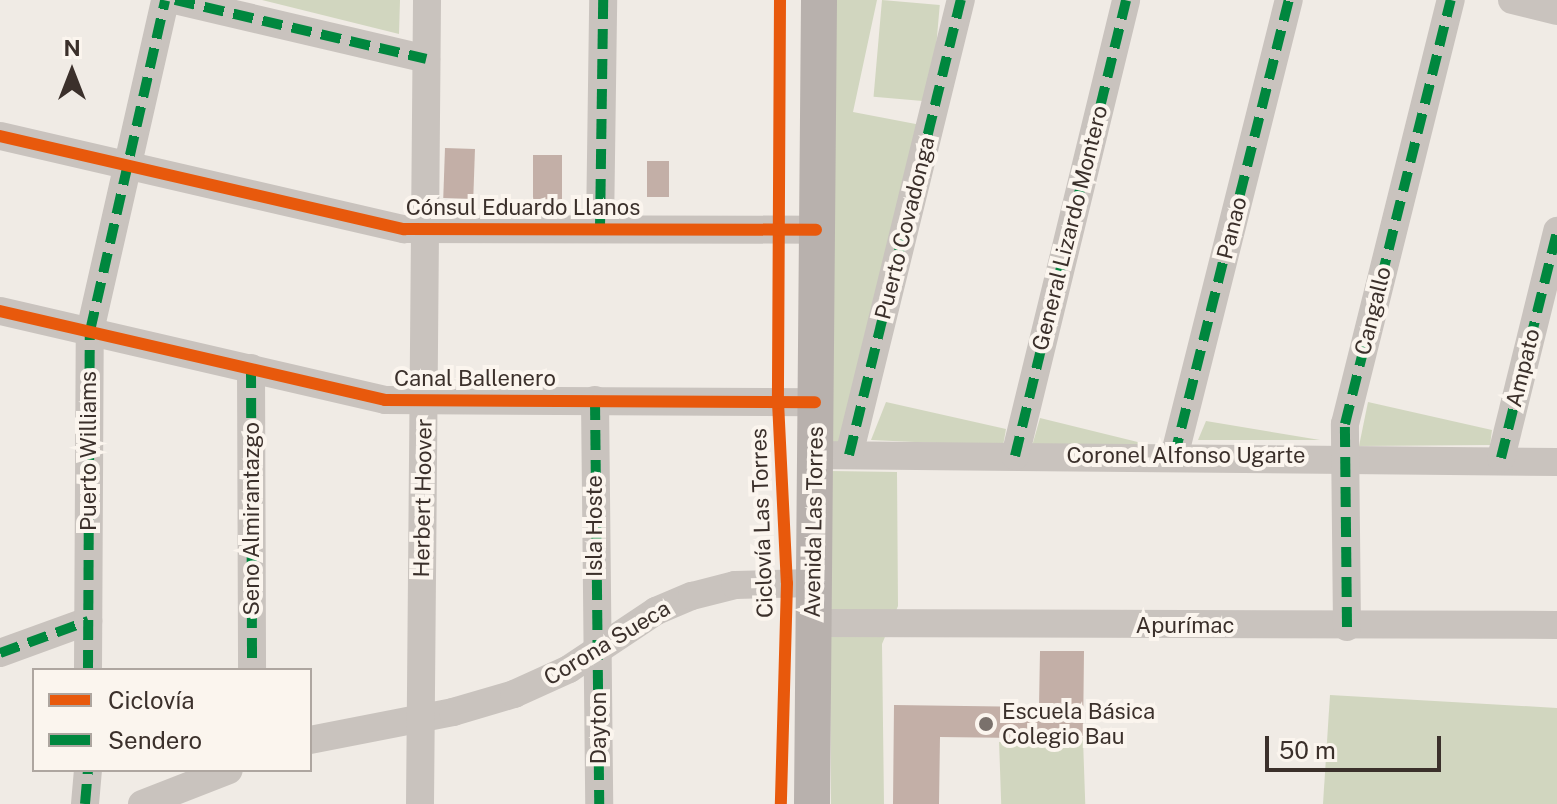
<!DOCTYPE html>
<html>
<head>
<meta charset="utf-8">
<style>
  body { margin:0 }
  #map { position:relative; width:1557px; height:804px; overflow:hidden; background:#f0ebe5; font-family:"Public Sans",sans-serif }
  div>[style] { position:absolute }
  .green>* { inset:0; background:#d1d6bf; transform-origin:0 0 }
  .building>* { inset:0; background:#c3afa7; transform-origin:0 0 }
  .minor>* { height:28px; margin:-14px; padding:0 14px; transform-origin:14px; border-radius:14px; background:#c9c3be }
  .major>* { height:36px; margin:-18px; padding:0 18px; transform-origin:18px; border-radius:18px; background:#b8b1ad }
  .quiet>* { height:10px; margin-top:-5px; transform-origin:0; background:repeating-linear-gradient(90deg,#00873e 0 20px,transparent 0 30px) }
  .cycleway>* { height:12px; margin:-6px; padding:0 6px; transform-origin:6px; border-radius:6px; background:#e8590c }
  .dots>* { width:22px; height:22px; translate:-50% -50%; box-sizing:border-box; border:4px solid #fbf5ee; border-radius:50% }
  span { translate:-50% -50%; white-space:nowrap; text-align:center; line-height:1.15; -webkit-text-stroke:8px #fbf5ee; paint-order:stroke }
  .street-label { font-size:22px; color:#3b302b }
  .poi-label { font-size:22px; color:#3b302b }
  .left { translate:0 -50%; text-align:left }
  .legend { position:absolute; left:32px; top:668px; width:280px; height:104px; box-sizing:border-box; background:#fbf5ee; border:2px solid #aea6a0; margin:0; padding:10px 14px; list-style:none; font-size:24px; color:#3b302b }
  .legend li { display:flex; align-items:center; gap:16px; height:40px }
  .legend b { width:40px; border:2px solid #aea6a0 }
  .north { position:absolute; left:32px; top:32px; width:80px; height:80px; -webkit-text-stroke:6px #fbf5ee; paint-order:stroke; rotate:0deg; font-size:22px; font-weight:700; line-height:32px; text-align:center; color:#3b302b }
  .north::after { content:''; display:block; margin:auto; width:28px; height:36px; background:#3b302b; clip-path:polygon(50% 0,100% 100%,50% 72%,0 100%) }
  .scale { position:absolute; left:1265px; top:736px; width:176px; height:36px; box-sizing:border-box; border:4px solid #3b302b; border-top:0; padding-left:10px; font-size:24px; line-height:28px; white-space:nowrap; color:#3b302b; -webkit-text-stroke:6px #fbf5ee; paint-order:stroke }
</style>
</head>
<body>
<div id="map">
  <div class="green">
    <i style="clip-path:polygon(262px 0,400px 0,399px 34px)"></i>
    <i style="clip-path:polygon(834px 0,877px 0,853px 112px,921px 125px,839px 446px,831px 447px)"></i>
    <i style="left:882px;top:0;width:58px;height:97px;rotate:5deg"></i>
    <i style="clip-path:polygon(886px 402px,1006px 429px,1003px 446px,871px 440px)"></i>
    <i style="clip-path:polygon(1368px 402px,1492px 430px,1490px 445px,1359px 446px)"></i>
    <i style="clip-path:polygon(1040px 418px,1154px 446px,1032px 446px)"></i>
    <i style="clip-path:polygon(1206px 421px,1320px 440px,1198px 440px)"></i>
    <i style="clip-path:polygon(830px 471px,897px 472px,898px 606px,882px 644px,884px 804px,831px 804px)"></i>
    <i style="clip-path:polygon(1330px 695px,1557px 708px,1557px 804px,1323px 804px)"></i>
    <i style="left:1083px;top:739px;width:65px;height:84px;rotate:88deg"></i>
  </div>
  <div class="building">
    <i style="left:445px;top:148px;width:30px;height:50px;rotate:2deg"></i>
    <i style="left:533px;top:155px;width:29px;height:54px"></i>
    <i style="left:647px;top:161px;width:22px;height:36px"></i>
    <i style="clip-path:polygon(1040px 651px,1084px 651px,1083px 739px,940px 737px,939px 804px,893px 804px,894px 705px,1039px 707px)"></i>
  </div>
  <div class="minor">
    <i style="left:175px;top:0;width:258px;rotate:13.2deg"></i>
    <i style="left:1512px;top:0;width:46px;rotate:13.7deg"></i>
    <i style="left:0;top:136px;width:415px;rotate:13deg"></i>
    <i style="left:404px;top:229px;width:412px;rotate:0.1deg"></i>
    <i style="left:600px;top:229px;width:229px;rotate:-89.2deg"></i>
    <i style="left:0;top:311px;width:395px;rotate:13deg"></i>
    <i style="left:385px;top:400px;width:430px;rotate:0.3deg"></i>
    <i style="left:251px;top:368px;width:302px;rotate:89.8deg"></i>
    <i style="left:595px;top:400px;width:404px;rotate:89.4deg"></i>
    <i style="left:815px;top:455px;width:742px;rotate:0.54deg"></i>
    <i style="left:849px;top:455px;width:469px;rotate:-76.2deg"></i>
    <i style="left:1015px;top:456px;width:469px;rotate:-76.3deg"></i>
    <i style="left:1174px;top:457px;width:471px;rotate:-75.9deg"></i>
    <i style="left:1501px;top:458px;width:234px;rotate:-76.1deg"></i>
    <i style="left:814px;top:623px;width:743px;rotate:0.15deg"></i>
    <i style="left:1347px;top:627px;width:203px;rotate:-90.6deg"></i>
    <i style="left:1345px;top:424px;width:437px;rotate:-76deg"></i>
    <i style="left:0;top:653px;width:94px;rotate:-20deg"></i>
    <i style="left:88px;top:670px;width:339px;rotate:-89.7deg"></i>
    <i style="left:90px;top:331px;width:339px;rotate:-77.2deg"></i>
    <i style="left:310px;top:740px;width:146px;rotate:-11.1deg"></i>
    <i style="left:453px;top:712px;width:64px;rotate:-16.4deg"></i>
    <i style="left:514px;top:694px;width:60px;rotate:-24.4deg"></i>
    <i style="left:569px;top:669px;width:105px;rotate:-33.7deg"></i>
    <i style="left:656px;top:611px;width:39px;rotate:-23deg"></i>
    <i style="left:692px;top:596px;width:44px;rotate:-14.3deg"></i>
    <i style="left:735px;top:585px;width:79px;rotate:-1.5deg"></i>
    <i style="left:85px;top:804px;width:34px;rotate:-85deg"></i>
    <i style="left:142px;top:804px;width:93px;rotate:-21.3deg"></i>
    <i style="left:420px;top:804px;width:804px;rotate:-89.5deg"></i>
  </div>
  <div class="major">
    <i style="left:812px;top:804px;width:804px;rotate:-89.5deg"></i>
  </div>
  <div class="quiet">
    <i style="left:175px;top:0;width:258px;rotate:13.2deg"></i>
    <i style="left:600px;top:229px;width:229px;rotate:-89.2deg"></i>
    <i style="left:251px;top:368px;width:302px;rotate:89.8deg"></i>
    <i style="left:595px;top:400px;width:404px;rotate:89.4deg"></i>
    <i style="left:849px;top:455px;width:469px;rotate:-76.2deg"></i>
    <i style="left:1015px;top:456px;width:469px;rotate:-76.3deg"></i>
    <i style="left:1174px;top:457px;width:471px;rotate:-75.9deg"></i>
    <i style="left:1501px;top:458px;width:234px;rotate:-76.1deg"></i>
    <i style="left:1347px;top:627px;width:203px;rotate:-90.6deg"></i>
    <i style="left:1345px;top:424px;width:437px;rotate:-76deg"></i>
    <i style="left:0;top:653px;width:94px;rotate:-20deg"></i>
    <i style="left:88px;top:670px;width:339px;rotate:-89.7deg"></i>
    <i style="left:90px;top:331px;width:339px;rotate:-77.2deg"></i>
    <i style="left:85px;top:804px;width:34px;rotate:-85deg"></i>
  </div>
  <div class="cycleway">
    <i style="left:780px;top:0;width:402px;rotate:90.3deg"></i>
    <i style="left:778px;top:402px;width:181px;rotate:87.2deg"></i>
    <i style="left:787px;top:583px;width:221px;rotate:91.6deg"></i>
    <i style="left:0;top:136px;width:415px;rotate:13deg"></i>
    <i style="left:404px;top:229px;width:412px;rotate:0.1deg"></i>
    <i style="left:0;top:311px;width:395px;rotate:13deg"></i>
    <i style="left:385px;top:400px;width:430px;rotate:0.3deg"></i>
  </div>
  <div class="dots">
    <i style="left:986px;top:724px;background:#7a716c"></i>
  </div>
  <div class="street-label">
    <span style="left:523px;top:208px">Cónsul Eduardo Llanos</span>
    <span style="left:905px;top:228px;rotate:-76deg">Puerto Covadonga</span>
    <span style="left:1070px;top:228px;rotate:-76deg">General Lizardo Montero</span>
    <span style="left:1232px;top:228px;rotate:-76deg">Panao</span>
    <span style="left:1373px;top:311px;rotate:-76deg">Cangallo</span>
    <span style="left:1523px;top:368px;rotate:-76deg">Ampato</span>
    <span style="left:475px;top:379px">Canal Ballenero</span>
    <span style="left:89px;top:451px;rotate:-90deg">Puerto Williams</span>
    <span style="left:1186px;top:456px">Coronel Alfonso Ugarte</span>
    <span style="left:423px;top:498px;rotate:-89deg">Herbert Hoover</span>
    <span style="left:252px;top:519px;rotate:-90deg">Seno Almirantazgo</span>
    <span style="left:814px;top:522px;rotate:-89deg">Avenida Las Torres</span>
    <span style="left:762px;top:523px;rotate:-92deg">Ciclovía Las Torres</span>
    <span style="left:595px;top:526px;rotate:-90deg">Isla Hoste</span>
    <span style="left:1185px;top:626px">Apurímac</span>
    <span style="left:607px;top:643px;rotate:-31deg">Corona Sueca</span>
    <span style="left:599px;top:728px;rotate:-90deg">Dayton</span>
  </div>
  <div class="poi-label">
    <span class="left" style="left:1002px;top:724px">Escuela Básica<br>Colegio Bau</span>
  </div>
  <ul class="legend">
  <li><b style="height:10px;background:#e8590c"></b>Ciclovía</li>
  <li><b style="height:10px;background:#00873e"></b>Sendero</li>
  </ul>
  <div class="north">N</div>
  <div class="scale">50 m</div>
</div>
</body>
</html>
